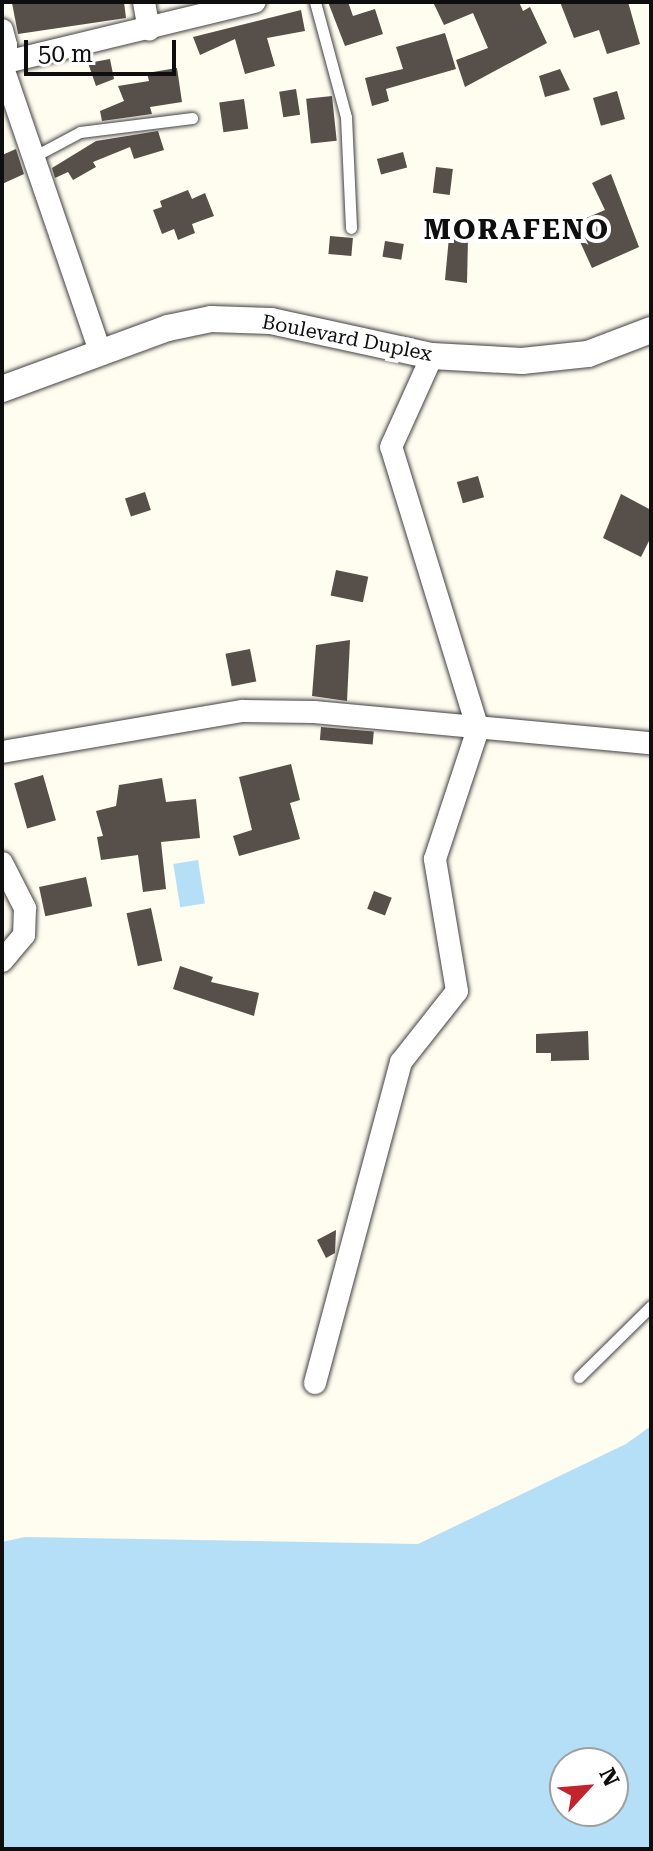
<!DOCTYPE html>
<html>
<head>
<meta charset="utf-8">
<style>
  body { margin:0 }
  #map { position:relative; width:653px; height:1851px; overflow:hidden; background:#fffcf0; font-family:"Roboto Serif",serif }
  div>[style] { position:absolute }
  .water>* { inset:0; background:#b4dff7; transform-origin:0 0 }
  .building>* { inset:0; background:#574f4a; transform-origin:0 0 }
  .roads { filter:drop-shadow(0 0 2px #414141) drop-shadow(0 0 2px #414141) }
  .service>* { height:11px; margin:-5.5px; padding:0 5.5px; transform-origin:5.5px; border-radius:5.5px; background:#fff }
  .minor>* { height:22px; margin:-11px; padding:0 11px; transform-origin:11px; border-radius:11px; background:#fff }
  .tertiary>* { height:26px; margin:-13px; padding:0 13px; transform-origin:13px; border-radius:13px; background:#fff }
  span { translate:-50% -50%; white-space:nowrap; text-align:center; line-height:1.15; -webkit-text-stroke:8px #fff; paint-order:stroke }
  .street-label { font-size:20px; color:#0e0e0e }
  .district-label { font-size:28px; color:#0e0e0e; font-weight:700; letter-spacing:2px }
  .frame { position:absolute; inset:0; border:4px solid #0e0e0e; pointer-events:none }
  .north { position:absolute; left:549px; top:1747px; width:80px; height:80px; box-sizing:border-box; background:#fff; border:2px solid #9f9f9f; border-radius:50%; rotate:64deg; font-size:22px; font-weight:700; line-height:32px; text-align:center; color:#0e0e0e }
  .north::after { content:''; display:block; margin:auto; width:28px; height:36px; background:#c1242d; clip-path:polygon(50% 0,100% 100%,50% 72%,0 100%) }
  .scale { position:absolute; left:24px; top:40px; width:152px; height:36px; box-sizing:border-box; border:4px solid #0e0e0e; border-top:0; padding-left:10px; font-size:24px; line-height:28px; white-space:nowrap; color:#0e0e0e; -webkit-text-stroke:6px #fff; paint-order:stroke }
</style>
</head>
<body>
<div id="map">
  <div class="water">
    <i style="left:198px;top:860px;width:44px;height:25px;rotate:81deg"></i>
    <i style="clip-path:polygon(evenodd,651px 1426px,651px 1849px,2px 1849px,2px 1542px,25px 1537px,418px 1544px,626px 1444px,651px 1426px,565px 1763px,613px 1763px,613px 1811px,565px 1811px,565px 1763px)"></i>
  </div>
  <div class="building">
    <i style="clip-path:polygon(124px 2px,126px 18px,18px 34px,12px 3px)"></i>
    <i style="clip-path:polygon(328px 2px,348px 2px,353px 16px,375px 9px,383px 34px,345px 46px)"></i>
    <i style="clip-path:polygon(433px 2px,519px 2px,523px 11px,530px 7px,547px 43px,465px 87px,456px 60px,488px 48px,473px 13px,444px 25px)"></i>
    <i style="clip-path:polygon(560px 2px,628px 2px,640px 44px,607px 54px,599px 30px,574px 38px)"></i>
    <i style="clip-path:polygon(301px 10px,305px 31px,267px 38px,275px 66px,245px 74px,235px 39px,200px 55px,193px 37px)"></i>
    <i style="clip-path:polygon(445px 33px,456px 69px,386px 89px,389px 101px,372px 106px,365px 78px,403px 69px,396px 47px)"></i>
    <i style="clip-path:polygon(110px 59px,114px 79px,96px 86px,88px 63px)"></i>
    <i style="clip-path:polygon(177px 68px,182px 102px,150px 107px,152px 114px,102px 121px,100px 111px,124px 101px,118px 86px,149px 81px,147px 73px)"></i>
    <i style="clip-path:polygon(560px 69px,570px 90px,545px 97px,539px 76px)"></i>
    <i style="left:296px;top:89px;width:26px;height:17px;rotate:81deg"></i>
    <i style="left:617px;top:91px;width:29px;height:25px;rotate:74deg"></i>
    <i style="left:332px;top:96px;width:45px;height:26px;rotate:84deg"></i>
    <i style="left:244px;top:99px;width:30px;height:25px;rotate:82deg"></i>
    <i style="clip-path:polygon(158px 131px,164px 150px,134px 159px,130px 147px,93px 162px,96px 167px,73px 180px,68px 172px,55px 178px,52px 168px,96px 141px)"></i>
    <i style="clip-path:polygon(16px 149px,24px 174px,2px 184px,2px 155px)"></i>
    <i style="left:403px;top:152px;width:16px;height:27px;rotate:75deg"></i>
    <i style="left:436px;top:167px;width:17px;height:26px;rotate:7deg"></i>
    <i style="clip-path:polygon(611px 174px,639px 247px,592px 268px,572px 224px,605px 210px,592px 183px)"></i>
    <i style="clip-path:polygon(188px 190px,192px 199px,205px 193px,214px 216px,192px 224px,195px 233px,178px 240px,174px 229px,162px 234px,153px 210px,162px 207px,160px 201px)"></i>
    <i style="left:330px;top:236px;width:23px;height:18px;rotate:5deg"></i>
    <i style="clip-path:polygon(449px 237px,468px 239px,467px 283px,445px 280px)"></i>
    <i style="left:385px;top:241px;width:19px;height:16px;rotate:9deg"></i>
    <i style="left:478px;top:476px;width:22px;height:22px;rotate:74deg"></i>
    <i style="left:145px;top:492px;width:19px;height:21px;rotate:72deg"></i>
    <i style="clip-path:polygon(621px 494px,651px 510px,651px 537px,641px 557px,603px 538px)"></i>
    <i style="left:336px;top:570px;width:33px;height:26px;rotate:12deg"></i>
    <i style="clip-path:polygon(350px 640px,347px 701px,312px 696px,316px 645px)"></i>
    <i style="left:250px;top:649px;width:33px;height:25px;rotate:79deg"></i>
    <i style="left:321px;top:727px;width:53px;height:13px;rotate:5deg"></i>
    <i style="clip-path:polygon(291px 764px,300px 800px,290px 803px,300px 839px,239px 856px,233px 836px,252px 830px,239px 777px)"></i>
    <i style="left:43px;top:775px;width:47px;height:30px;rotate:74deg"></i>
    <i style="clip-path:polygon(162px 778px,166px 802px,196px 799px,200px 838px,161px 842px,166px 889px,143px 892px,138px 855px,101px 860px,97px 837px,103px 836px,96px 811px,116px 806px,119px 785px)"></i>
    <i style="left:86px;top:877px;width:30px;height:48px;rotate:78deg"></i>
    <i style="left:374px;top:891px;width:19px;height:19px;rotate:21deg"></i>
    <i style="left:151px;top:908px;width:54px;height:25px;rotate:78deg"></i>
    <i style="clip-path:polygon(180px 966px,213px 977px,211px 982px,259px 993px,254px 1016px,173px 989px)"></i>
    <i style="clip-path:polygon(588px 1031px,589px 1060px,551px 1061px,551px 1053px,536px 1053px,536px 1034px)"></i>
    <i style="clip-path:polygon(336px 1230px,335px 1253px,326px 1258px,317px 1240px)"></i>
  </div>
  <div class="roads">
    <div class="service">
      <i style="left:315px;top:2px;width:119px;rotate:74.9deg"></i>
      <i style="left:346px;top:117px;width:111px;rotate:87.4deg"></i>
      <i style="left:35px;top:156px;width:51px;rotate:-28.1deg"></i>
      <i style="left:80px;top:132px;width:113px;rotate:-7.1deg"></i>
      <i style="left:579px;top:1377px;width:101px;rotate:-44.6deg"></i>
    </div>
    <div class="minor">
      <i style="left:144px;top:2px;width:28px;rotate:80deg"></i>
      <i style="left:2px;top:30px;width:16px;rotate:75deg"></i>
      <i style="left:6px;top:45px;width:16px;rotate:105deg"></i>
      <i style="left:2px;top:63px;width:260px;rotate:-13.6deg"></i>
      <i style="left:2px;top:65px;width:305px;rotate:71.1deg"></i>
      <i style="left:2px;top:752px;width:244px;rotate:-9.7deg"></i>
      <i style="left:243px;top:711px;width:71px;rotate:0.8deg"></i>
      <i style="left:314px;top:712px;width:338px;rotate:5.3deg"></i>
      <i style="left:2px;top:863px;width:51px;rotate:62.9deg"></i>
      <i style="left:25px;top:908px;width:27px;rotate:92deg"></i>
      <i style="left:24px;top:935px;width:34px;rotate:130deg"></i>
      <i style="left:315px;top:1383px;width:332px;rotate:-75deg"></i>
      <i style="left:401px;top:1062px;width:90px;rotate:-51.7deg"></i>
      <i style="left:457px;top:991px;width:134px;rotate:-99.5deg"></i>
      <i style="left:435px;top:859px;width:137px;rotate:-71.7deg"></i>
      <i style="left:478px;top:729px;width:295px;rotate:-107.1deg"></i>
      <i style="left:391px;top:447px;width:100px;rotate:-65.7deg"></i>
    </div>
    <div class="tertiary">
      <i style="left:2px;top:389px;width:177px;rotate:-20.2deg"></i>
      <i style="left:168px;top:328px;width:44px;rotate:-11.8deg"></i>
      <i style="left:211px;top:319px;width:60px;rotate:1.9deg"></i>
      <i style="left:271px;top:321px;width:165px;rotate:12.3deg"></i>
      <i style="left:432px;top:356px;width:90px;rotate:3.2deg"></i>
      <i style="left:522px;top:361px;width:66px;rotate:-6.1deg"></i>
      <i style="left:588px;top:354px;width:67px;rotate:-20.9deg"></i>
    </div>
  </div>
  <div class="street-label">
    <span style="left:347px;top:338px;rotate:11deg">Boulevard Duplex</span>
  </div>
  <div class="district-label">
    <span style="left:517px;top:230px">MORAFENO</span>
  </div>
  <div class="frame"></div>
  <div class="north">N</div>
  <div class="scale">50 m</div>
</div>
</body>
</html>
